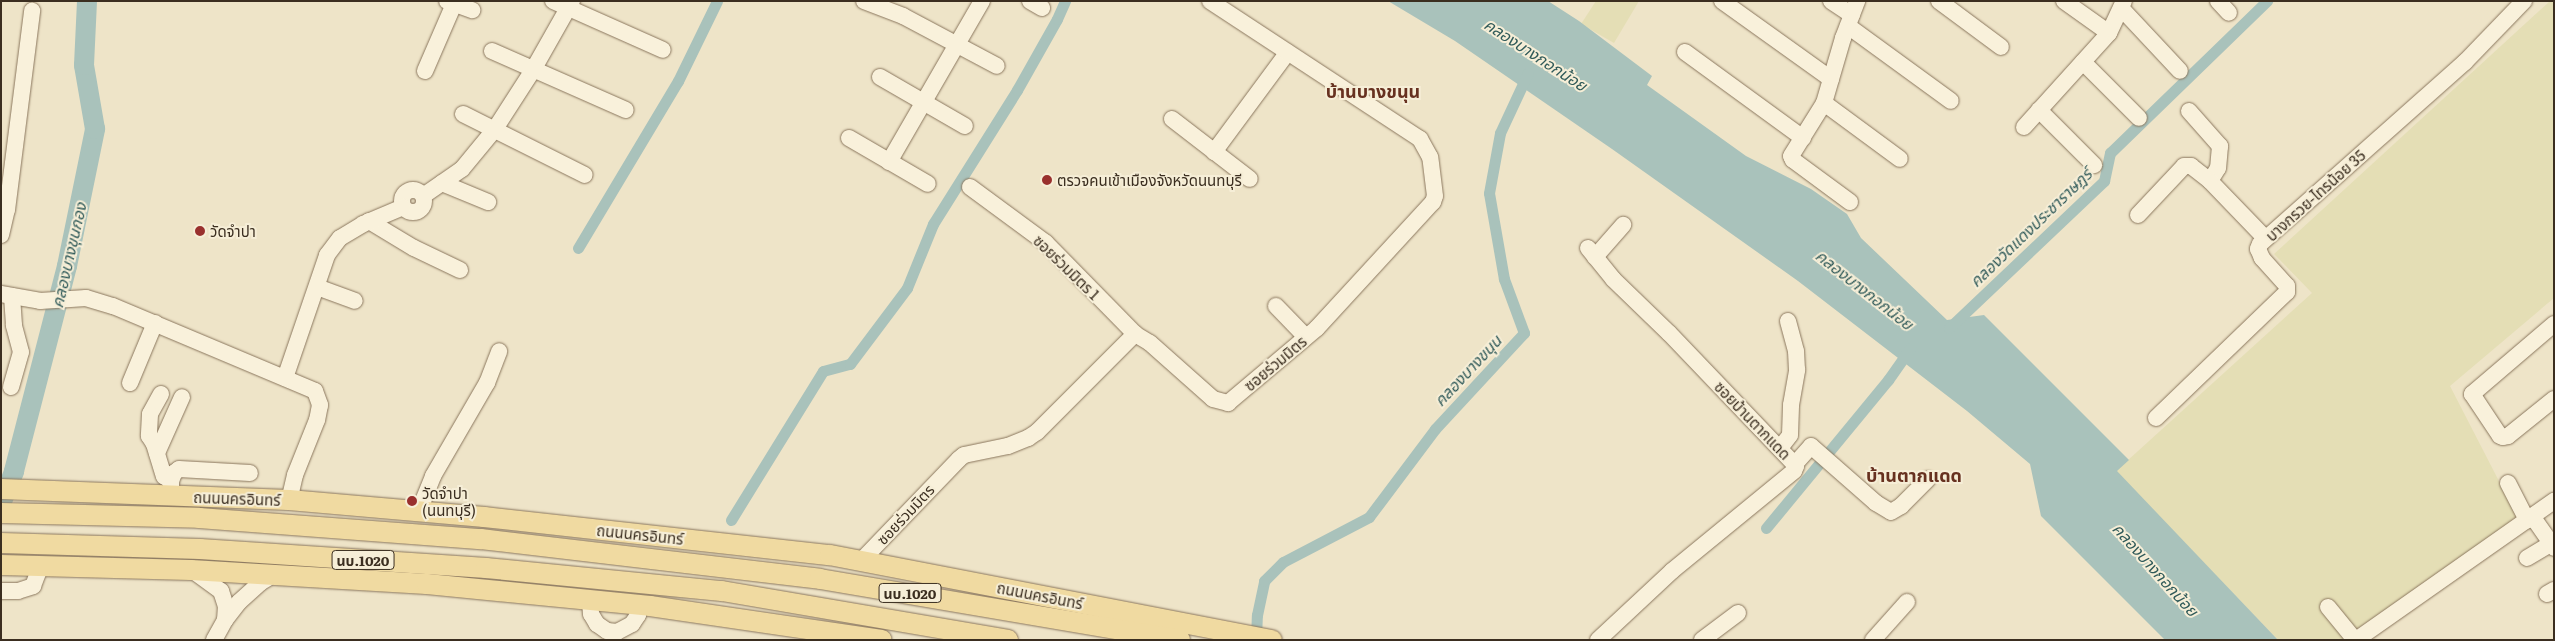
<!DOCTYPE html>
<html>
<head>
<meta charset="utf-8">
<style>
  body { margin:0 }
  #map { position:relative; width:2555px; height:641px; overflow:hidden; background:#eee4c8; font-family:Literata,"Noto Sans Thai",serif }
  div>[style] { position:absolute }
  .farmland>* { inset:0; background:#e4deb5 }
  .water>* { inset:0; background:#a9c2bb }
  .canal>* { height:11px; margin:-5.5px; padding:0 5.5px; transform-origin:5.5px; border-radius:5.5px; background:#a9c2bb }
  .river>* { height:20px; margin:-10px; padding:0 10px; transform-origin:10px; border-radius:10px; background:#a9c2bb }
  .roads { filter:drop-shadow(0 0 1px #8a765d) drop-shadow(0 0 1px #8a765d) }
  .minor>* { height:16px; margin:-8px; padding:0 8px; transform-origin:8px; border-radius:8px; background:#f9f1db }
  .minor>.ring { margin:-8px; padding:0; box-sizing:content-box; background:none; border:16px solid #f9f1db; border-radius:50% }
  .major>* { height:20px; margin:-10px; padding:0 10px; transform-origin:10px; border-radius:10px; background:#f0daa1 }
  .dots>* { width:14px; height:14px; translate:-50% -50%; box-sizing:border-box; border:2px solid #f6eed7; border-radius:50% }
  span { translate:-50% -50%; white-space:nowrap; text-align:center; line-height:1.15; -webkit-text-stroke:4px #f6eed7; paint-order:stroke }
  .shield-label span { padding:1px 4px; background:#f6eed7; border:1px solid; border-radius:4px; -webkit-text-stroke-width:0 }
  .shield-label { font-size:14px; color:#3b2e20; font-weight:700 }
  .poi-label { font-size:15px; color:#3b2e20 }
  .left { translate:0 -50%; text-align:left }
  .street-label { font-size:15px; color:#3b2e20 }
  .water-label { font-size:16px; color:#305a59; font-style:italic }
  .quarter-label { font-size:18px; color:#673120; font-weight:700 }
  .frame { position:absolute; inset:0; border:2px solid #3b2e20; pointer-events:none }
</style>
</head>
<body>
<div id="map">
  <div class="farmland">
    <i style="clip-path:polygon(1596px 1px,1639px 1px,1614px 43px,1581px 24px)"></i>
    <i style="clip-path:polygon(2550px 1px,2554px 1px,2554px 298px,2450px 386px,2518px 518px,2341px 640px,2278px 640px,2116px 471px,2312px 293px,2274px 254px)"></i>
  </div>
  <div class="water">
    <i style="clip-path:polygon(1388px 1px,1548px 1px,1579px 21px,1652px 76px,1647px 85px,1746px 156px,1811px 189px,1847px 214px,1861px 238px,1947px 320px,1984px 315px,2129px 460px,2117px 471px,2278px 640px,2165px 640px,2041px 516px,2030px 464px,1967px 411px,1798px 281px,1612px 149px,1455px 41px)"></i>
  </div>
  <div class="canal">
    <i style="left:578px;top:248px;width:195px;rotate:-59.1deg"></i>
    <i style="left:678px;top:81px;width:89px;rotate:-64deg"></i>
    <i style="left:1949px;top:328px;width:214px;rotate:-43.5deg"></i>
    <i style="left:2104px;top:181px;width:29px;rotate:-78deg"></i>
    <i style="left:2110px;top:153px;width:219px;rotate:-44.1deg"></i>
    <i style="left:731px;top:520px;width:175px;rotate:-58.3deg"></i>
    <i style="left:823px;top:371px;width:28px;rotate:-15deg"></i>
    <i style="left:850px;top:364px;width:95px;rotate:-53.1deg"></i>
    <i style="left:907px;top:288px;width:69px;rotate:-67.9deg"></i>
    <i style="left:933px;top:224px;width:158px;rotate:-57.9deg"></i>
    <i style="left:1017px;top:90px;width:81px;rotate:-60.6deg"></i>
    <i style="left:1057px;top:19px;width:20px;rotate:-66deg"></i>
    <i style="left:1766px;top:528px;width:192px;rotate:-50.5deg"></i>
    <i style="left:1888px;top:380px;width:39px;rotate:-55deg"></i>
    <i style="left:1256px;top:640px;width:25px;rotate:-88deg"></i>
    <i style="left:1257px;top:615px;width:35px;rotate:-78deg"></i>
    <i style="left:1264px;top:581px;width:27px;rotate:-45deg"></i>
    <i style="left:1283px;top:562px;width:97px;rotate:-27.6deg"></i>
    <i style="left:1369px;top:517px;width:110px;rotate:-53.1deg"></i>
    <i style="left:1435px;top:429px;width:131px;rotate:-47.2deg"></i>
    <i style="left:1524px;top:333px;width:58px;rotate:-110.3deg"></i>
    <i style="left:1504px;top:279px;width:87px;rotate:-99.9deg"></i>
    <i style="left:1489px;top:193px;width:61px;rotate:-79.6deg"></i>
    <i style="left:1500px;top:133px;width:66px;rotate:-65deg"></i>
  </div>
  <div class="river">
    <i style="left:1px;top:504px;width:35px;rotate:-68deg"></i>
    <i style="left:14px;top:471px;width:212px;rotate:-75.5deg"></i>
    <i style="left:67px;top:266px;width:140px;rotate:-78.4deg"></i>
    <i style="left:95px;top:129px;width:65px;rotate:-99.8deg"></i>
    <i style="left:84px;top:65px;width:64px;rotate:-87.3deg"></i>
  </div>
  <div class="roads">
    <div class="minor">
      <i style="left:447px;top:1px;width:27px;rotate:20deg"></i>
      <i style="left:553px;top:1px;width:120px;rotate:24deg"></i>
      <i style="left:864px;top:1px;width:42px;rotate:21deg"></i>
      <i style="left:903px;top:16px;width:106px;rotate:28deg"></i>
      <i style="left:1030px;top:1px;width:14px;rotate:30deg"></i>
      <i style="left:1722px;top:1px;width:134px;rotate:35.6deg"></i>
      <i style="left:1831px;top:1px;width:25px;rotate:34deg"></i>
      <i style="left:1939px;top:1px;width:77px;rotate:36.6deg"></i>
      <i style="left:2064px;top:1px;width:55px;rotate:35.4deg"></i>
      <i style="left:2218px;top:1px;width:16px;rotate:47deg"></i>
      <i style="left:2121px;top:8px;width:86px;rotate:46.9deg"></i>
      <i style="left:1848px;top:26px;width:127px;rotate:36.1deg"></i>
      <i style="left:492px;top:51px;width:146px;rotate:23.8deg"></i>
      <i style="left:1685px;top:52px;width:146px;rotate:36.1deg"></i>
      <i style="left:2083px;top:62px;width:79px;rotate:45deg"></i>
      <i style="left:425px;top:71px;width:73px;rotate:-66.6deg"></i>
      <i style="left:880px;top:77px;width:98px;rotate:30deg"></i>
      <i style="left:1824px;top:103px;width:94px;rotate:36.4deg"></i>
      <i style="left:2039px;top:110px;width:78px;rotate:45deg"></i>
      <i style="left:2189px;top:111px;width:47px;rotate:48.5deg"></i>
      <i style="left:2220px;top:146px;width:22px;rotate:95deg"></i>
      <i style="left:2218px;top:168px;width:15px;rotate:122deg"></i>
      <i style="left:2210px;top:181px;width:79px;rotate:46deg"></i>
      <i style="left:463px;top:114px;width:136px;rotate:26.6deg"></i>
      <i style="left:1172px;top:119px;width:98px;rotate:37.6deg"></i>
      <i style="left:2024px;top:127px;width:127px;rotate:-47.9deg"></i>
      <i style="left:2109px;top:33px;width:35px;rotate:-65deg"></i>
      <i style="left:849px;top:138px;width:91px;rotate:30.2deg"></i>
      <i style="left:1214px;top:152px;width:124px;rotate:-53.5deg"></i>
      <i style="left:889px;top:162px;width:186px;rotate:-60deg"></i>
      <i style="left:442px;top:183px;width:50px;rotate:22.4deg"></i>
      <i style="left:970px;top:187px;width:94px;rotate:36.4deg"></i>
      <i style="left:1046px;top:243px;width:127px;rotate:45.6deg"></i>
      <i class="ring" style="left:402px;top:190px;width:6px;height:6px"></i>
      <i style="left:423px;top:196px;width:47px;rotate:-34.7deg"></i>
      <i style="left:462px;top:169px;width:52px;rotate:-50.5deg"></i>
      <i style="left:495px;top:129px;width:70px;rotate:-57.2deg"></i>
      <i style="left:533px;top:70px;width:79px;rotate:-60.5deg"></i>
      <i style="left:1850px;top:202px;width:71px;rotate:-143.6deg"></i>
      <i style="left:1793px;top:160px;width:4px;rotate:-117deg"></i>
      <i style="left:1791px;top:156px;width:62px;rotate:-58.1deg"></i>
      <i style="left:1824px;top:103px;width:68px;rotate:-73.7deg"></i>
      <i style="left:1843px;top:38px;width:40px;rotate:-69deg"></i>
      <i style="left:2138px;top:215px;width:67px;rotate:-46.8deg"></i>
      <i style="left:2184px;top:166px;width:7px"></i>
      <i style="left:2191px;top:166px;width:24px;rotate:38deg"></i>
      <i style="left:369px;top:221px;width:52px;rotate:31deg"></i>
      <i style="left:414px;top:248px;width:51px;rotate:25.6deg"></i>
      <i style="left:1px;top:235px;width:26px;rotate:-77deg"></i>
      <i style="left:7px;top:210px;width:201px;rotate:-82.8deg"></i>
      <i style="left:1588px;top:248px;width:40px;rotate:51deg"></i>
      <i style="left:1613px;top:279px;width:78px;rotate:44deg"></i>
      <i style="left:1669px;top:333px;width:184px;rotate:46.3deg"></i>
      <i style="left:1796px;top:466px;width:5px;rotate:112deg"></i>
      <i style="left:1794px;top:471px;width:158px;rotate:140.7deg"></i>
      <i style="left:1672px;top:571px;width:101px;rotate:137deg"></i>
      <i style="left:1595px;top:257px;width:43px;rotate:-48.8deg"></i>
      <i style="left:317px;top:287px;width:40px;rotate:20.2deg"></i>
      <i style="left:1px;top:294px;width:40px;rotate:10deg"></i>
      <i style="left:40px;top:301px;width:46px;rotate:-3.7deg"></i>
      <i style="left:86px;top:298px;width:28px;rotate:17deg"></i>
      <i style="left:113px;top:306px;width:219px;rotate:22.8deg"></i>
      <i style="left:315px;top:391px;width:15px;rotate:70deg"></i>
      <i style="left:320px;top:405px;width:15px;rotate:101deg"></i>
      <i style="left:317px;top:420px;width:59px;rotate:111.8deg"></i>
      <i style="left:295px;top:475px;width:26px;rotate:103deg"></i>
      <i style="left:1276px;top:306px;width:43px;rotate:45.9deg"></i>
      <i style="left:2554px;top:324px;width:108px;rotate:139.5deg"></i>
      <i style="left:2472px;top:394px;width:50px;rotate:56.3deg"></i>
      <i style="left:2500px;top:436px;width:3px;rotate:18deg"></i>
      <i style="left:2503px;top:437px;width:5px;rotate:-11deg"></i>
      <i style="left:2508px;top:436px;width:59px;rotate:-38.8deg"></i>
      <i style="left:285px;top:378px;width:130px;rotate:-71.1deg"></i>
      <i style="left:327px;top:255px;width:21px;rotate:-53deg"></i>
      <i style="left:340px;top:238px;width:27px;rotate:-31deg"></i>
      <i style="left:363px;top:224px;width:43px;rotate:-23deg"></i>
      <i style="left:130px;top:383px;width:65px;rotate:-67.4deg"></i>
      <i style="left:11px;top:387px;width:36px;rotate:-74deg"></i>
      <i style="left:21px;top:352px;width:28px;rotate:-105deg"></i>
      <i style="left:14px;top:325px;width:29px;rotate:-94deg"></i>
      <i style="left:161px;top:394px;width:23px;rotate:119deg"></i>
      <i style="left:150px;top:414px;width:22px;rotate:93deg"></i>
      <i style="left:149px;top:436px;width:9px;rotate:58deg"></i>
      <i style="left:154px;top:444px;width:34px;rotate:73deg"></i>
      <i style="left:164px;top:476px;width:9px;rotate:36deg"></i>
      <i style="left:2156px;top:418px;width:182px;rotate:-43.9deg"></i>
      <i style="left:2287px;top:292px;width:6px;rotate:-90deg"></i>
      <i style="left:2287px;top:286px;width:38px;rotate:-132deg"></i>
      <i style="left:2262px;top:258px;width:10px;rotate:-114deg"></i>
      <i style="left:2258px;top:249px;width:5px;rotate:-68deg"></i>
      <i style="left:2260px;top:244px;width:274px;rotate:-41.6deg"></i>
      <i style="left:2465px;top:62px;width:85px;rotate:-46deg"></i>
      <i style="left:1780px;top:448px;width:16px;rotate:-52deg"></i>
      <i style="left:1790px;top:435px;width:30px;rotate:-88deg"></i>
      <i style="left:1791px;top:405px;width:36px;rotate:-80deg"></i>
      <i style="left:1797px;top:370px;width:19px;rotate:-93deg"></i>
      <i style="left:1796px;top:351px;width:31px;rotate:-105deg"></i>
      <i style="left:157px;top:453px;width:61px;rotate:-65.9deg"></i>
      <i style="left:1795px;top:464px;width:24px;rotate:-48deg"></i>
      <i style="left:1811px;top:446px;width:86px;rotate:41.2deg"></i>
      <i style="left:1876px;top:503px;width:17px;rotate:31deg"></i>
      <i style="left:1891px;top:512px;width:12px;rotate:-31deg"></i>
      <i style="left:1901px;top:506px;width:38px;rotate:-45deg"></i>
      <i style="left:2508px;top:483px;width:42px;rotate:62.8deg"></i>
      <i style="left:171px;top:495px;width:14px;rotate:-90deg"></i>
      <i style="left:171px;top:481px;width:9px;rotate:-69deg"></i>
      <i style="left:174px;top:473px;width:6px;rotate:-39deg"></i>
      <i style="left:179px;top:469px;width:71px;rotate:3.2deg"></i>
      <i style="left:419px;top:511px;width:38px;rotate:-68deg"></i>
      <i style="left:433px;top:476px;width:108px;rotate:-59.9deg"></i>
      <i style="left:487px;top:383px;width:34px;rotate:-69deg"></i>
      <i style="left:2532px;top:516px;width:39px;rotate:55deg"></i>
      <i style="left:2527px;top:558px;width:31px;rotate:-31deg"></i>
      <i style="left:861px;top:561px;width:141px;rotate:-46.1deg"></i>
      <i style="left:959px;top:459px;width:6px;rotate:-39deg"></i>
      <i style="left:964px;top:455px;width:45px;rotate:-11.6deg"></i>
      <i style="left:1008px;top:446px;width:22px;rotate:-22deg"></i>
      <i style="left:1028px;top:438px;width:11px;rotate:-34deg"></i>
      <i style="left:1037px;top:432px;width:139px;rotate:-45deg"></i>
      <i style="left:1135px;top:334px;width:17px;rotate:31deg"></i>
      <i style="left:1150px;top:343px;width:84px;rotate:41.6deg"></i>
      <i style="left:1213px;top:399px;width:16px;rotate:15deg"></i>
      <i style="left:1228px;top:403px;width:116px;rotate:-40.1deg"></i>
      <i style="left:1317px;top:328px;width:171px;rotate:-47.4deg"></i>
      <i style="left:1433px;top:202px;width:6px;rotate:-72deg"></i>
      <i style="left:1435px;top:196px;width:39px;rotate:-97deg"></i>
      <i style="left:1430px;top:157px;width:21px;rotate:-119deg"></i>
      <i style="left:1420px;top:139px;width:251px;rotate:-146.7deg"></i>
      <i style="left:192px;top:570px;width:36px;rotate:36deg"></i>
      <i style="left:221px;top:591px;width:16px;rotate:72deg"></i>
      <i style="left:226px;top:606px;width:14px;rotate:94deg"></i>
      <i style="left:1px;top:591px;width:17px"></i>
      <i style="left:18px;top:591px;width:16px;rotate:-18deg"></i>
      <i style="left:33px;top:586px;width:22px;rotate:-69deg"></i>
      <i style="left:2547px;top:594px;width:8px;rotate:-30deg"></i>
      <i style="left:590px;top:600px;width:14px;rotate:86deg"></i>
      <i style="left:591px;top:614px;width:12px;rotate:59deg"></i>
      <i style="left:597px;top:624px;width:12px;rotate:35deg"></i>
      <i style="left:607px;top:631px;width:10px;rotate:6deg"></i>
      <i style="left:617px;top:632px;width:17px;rotate:-28deg"></i>
      <i style="left:632px;top:624px;width:11px;rotate:-56deg"></i>
      <i style="left:638px;top:615px;width:10px;rotate:-79deg"></i>
      <i style="left:2328px;top:607px;width:43px;rotate:50.7deg"></i>
      <i style="left:214px;top:640px;width:23px;rotate:-61deg"></i>
      <i style="left:225px;top:620px;width:23px;rotate:-52deg"></i>
      <i style="left:239px;top:602px;width:28px;rotate:-42deg"></i>
      <i style="left:260px;top:583px;width:17px;rotate:-31deg"></i>
      <i style="left:1702px;top:640px;width:45px;rotate:-36.9deg"></i>
      <i style="left:1873px;top:640px;width:51px;rotate:-48.2deg"></i>
      <i style="left:2356px;top:640px;width:242px;rotate:-35.1deg"></i>
    </div>
    <div class="major">
      <i style="left:1px;top:489px;width:288px;rotate:2.2deg"></i>
      <i style="left:289px;top:500px;width:196px;rotate:5deg"></i>
      <i style="left:484px;top:517px;width:348px;rotate:6.3deg"></i>
      <i style="left:830px;top:555px;width:450px;rotate:10.9deg"></i>
      <i style="left:1px;top:513px;width:198px;rotate:1.4deg"></i>
      <i style="left:199px;top:518px;width:283px;rotate:4.3deg"></i>
      <i style="left:481px;top:539px;width:341px;rotate:6.7deg"></i>
      <i style="left:820px;top:579px;width:365px;rotate:9.6deg"></i>
      <i style="left:1px;top:543px;width:199px;rotate:1.7deg"></i>
      <i style="left:200px;top:549px;width:287px;rotate:3.8deg"></i>
      <i style="left:486px;top:568px;width:237px;rotate:5.6deg"></i>
      <i style="left:722px;top:591px;width:290px;rotate:9.7deg"></i>
      <i style="left:1px;top:565px;width:190px;rotate:1.5deg"></i>
      <i style="left:191px;top:570px;width:236px;rotate:3.4deg"></i>
      <i style="left:427px;top:584px;width:224px;rotate:5.6deg"></i>
      <i style="left:650px;top:606px;width:234px;rotate:8.3deg"></i>
    </div>
  </div>
  <div class="dots">
    <i style="left:1047px;top:180px;background:#99302d"></i>
    <i style="left:200px;top:231px;background:#99302d"></i>
    <i style="left:412px;top:501px;background:#99302d"></i>
  </div>
  <div class="shield-label">
    <span style="left:363px;top:560px">นบ.1020</span>
    <span style="left:910px;top:593px">นบ.1020</span>
  </div>
  <div class="poi-label">
    <span class="left" style="left:1057px;top:180px">ตรวจคนเข้าเมืองจังหวัดนนทบุรี</span>
    <span class="left" style="left:210px;top:231px">วัดจําปา</span>
    <span class="left" style="left:422px;top:501px">วัดจำปา<br>(นนทบุรี)</span>
  </div>
  <div class="street-label">
    <span style="left:2315px;top:195px;rotate:-42deg">บางกรวย-ไทรน้อย 35</span>
    <span style="left:1067px;top:267px;rotate:44deg">ซอยร่วมมิตร 1</span>
    <span style="left:1275px;top:363px;rotate:-40deg">ซอยร่วมมิตร</span>
    <span style="left:1753px;top:420px;rotate:46deg">ซอยบ้านตากแดด</span>
    <span style="left:237px;top:498px;rotate:2deg">ถนนนครอินทร์</span>
    <span style="left:905px;top:514px;rotate:-47deg">ซอยร่วมมิตร</span>
    <span style="left:640px;top:534px;rotate:6deg">ถนนนครอินทร์</span>
    <span style="left:1040px;top:595px;rotate:11deg">ถนนนครอินทร์</span>
  </div>
  <div class="water-label">
    <span style="left:1536px;top:54px;rotate:33deg">คลองบางกอกน้อย</span>
    <span style="left:2030px;top:227px;rotate:-44deg">คลองวัดแดงประชาราษฎร์</span>
    <span style="left:68px;top:255px;rotate:-77deg">คลองบางขุนกอง</span>
    <span style="left:1865px;top:289px;rotate:38deg">คลองบางกอกน้อย</span>
    <span style="left:1467px;top:370px;rotate:-47deg">คลองบางขนุน</span>
    <span style="left:2156px;top:569px;rotate:48deg">คลองบางกอกน้อย</span>
  </div>
  <div class="quarter-label">
    <span style="left:1373px;top:91px">บ้านบางขนุน</span>
    <span style="left:1914px;top:475px">บ้านตากแดด</span>
  </div>
  <div class="frame"></div>
</div>
</body>
</html>
